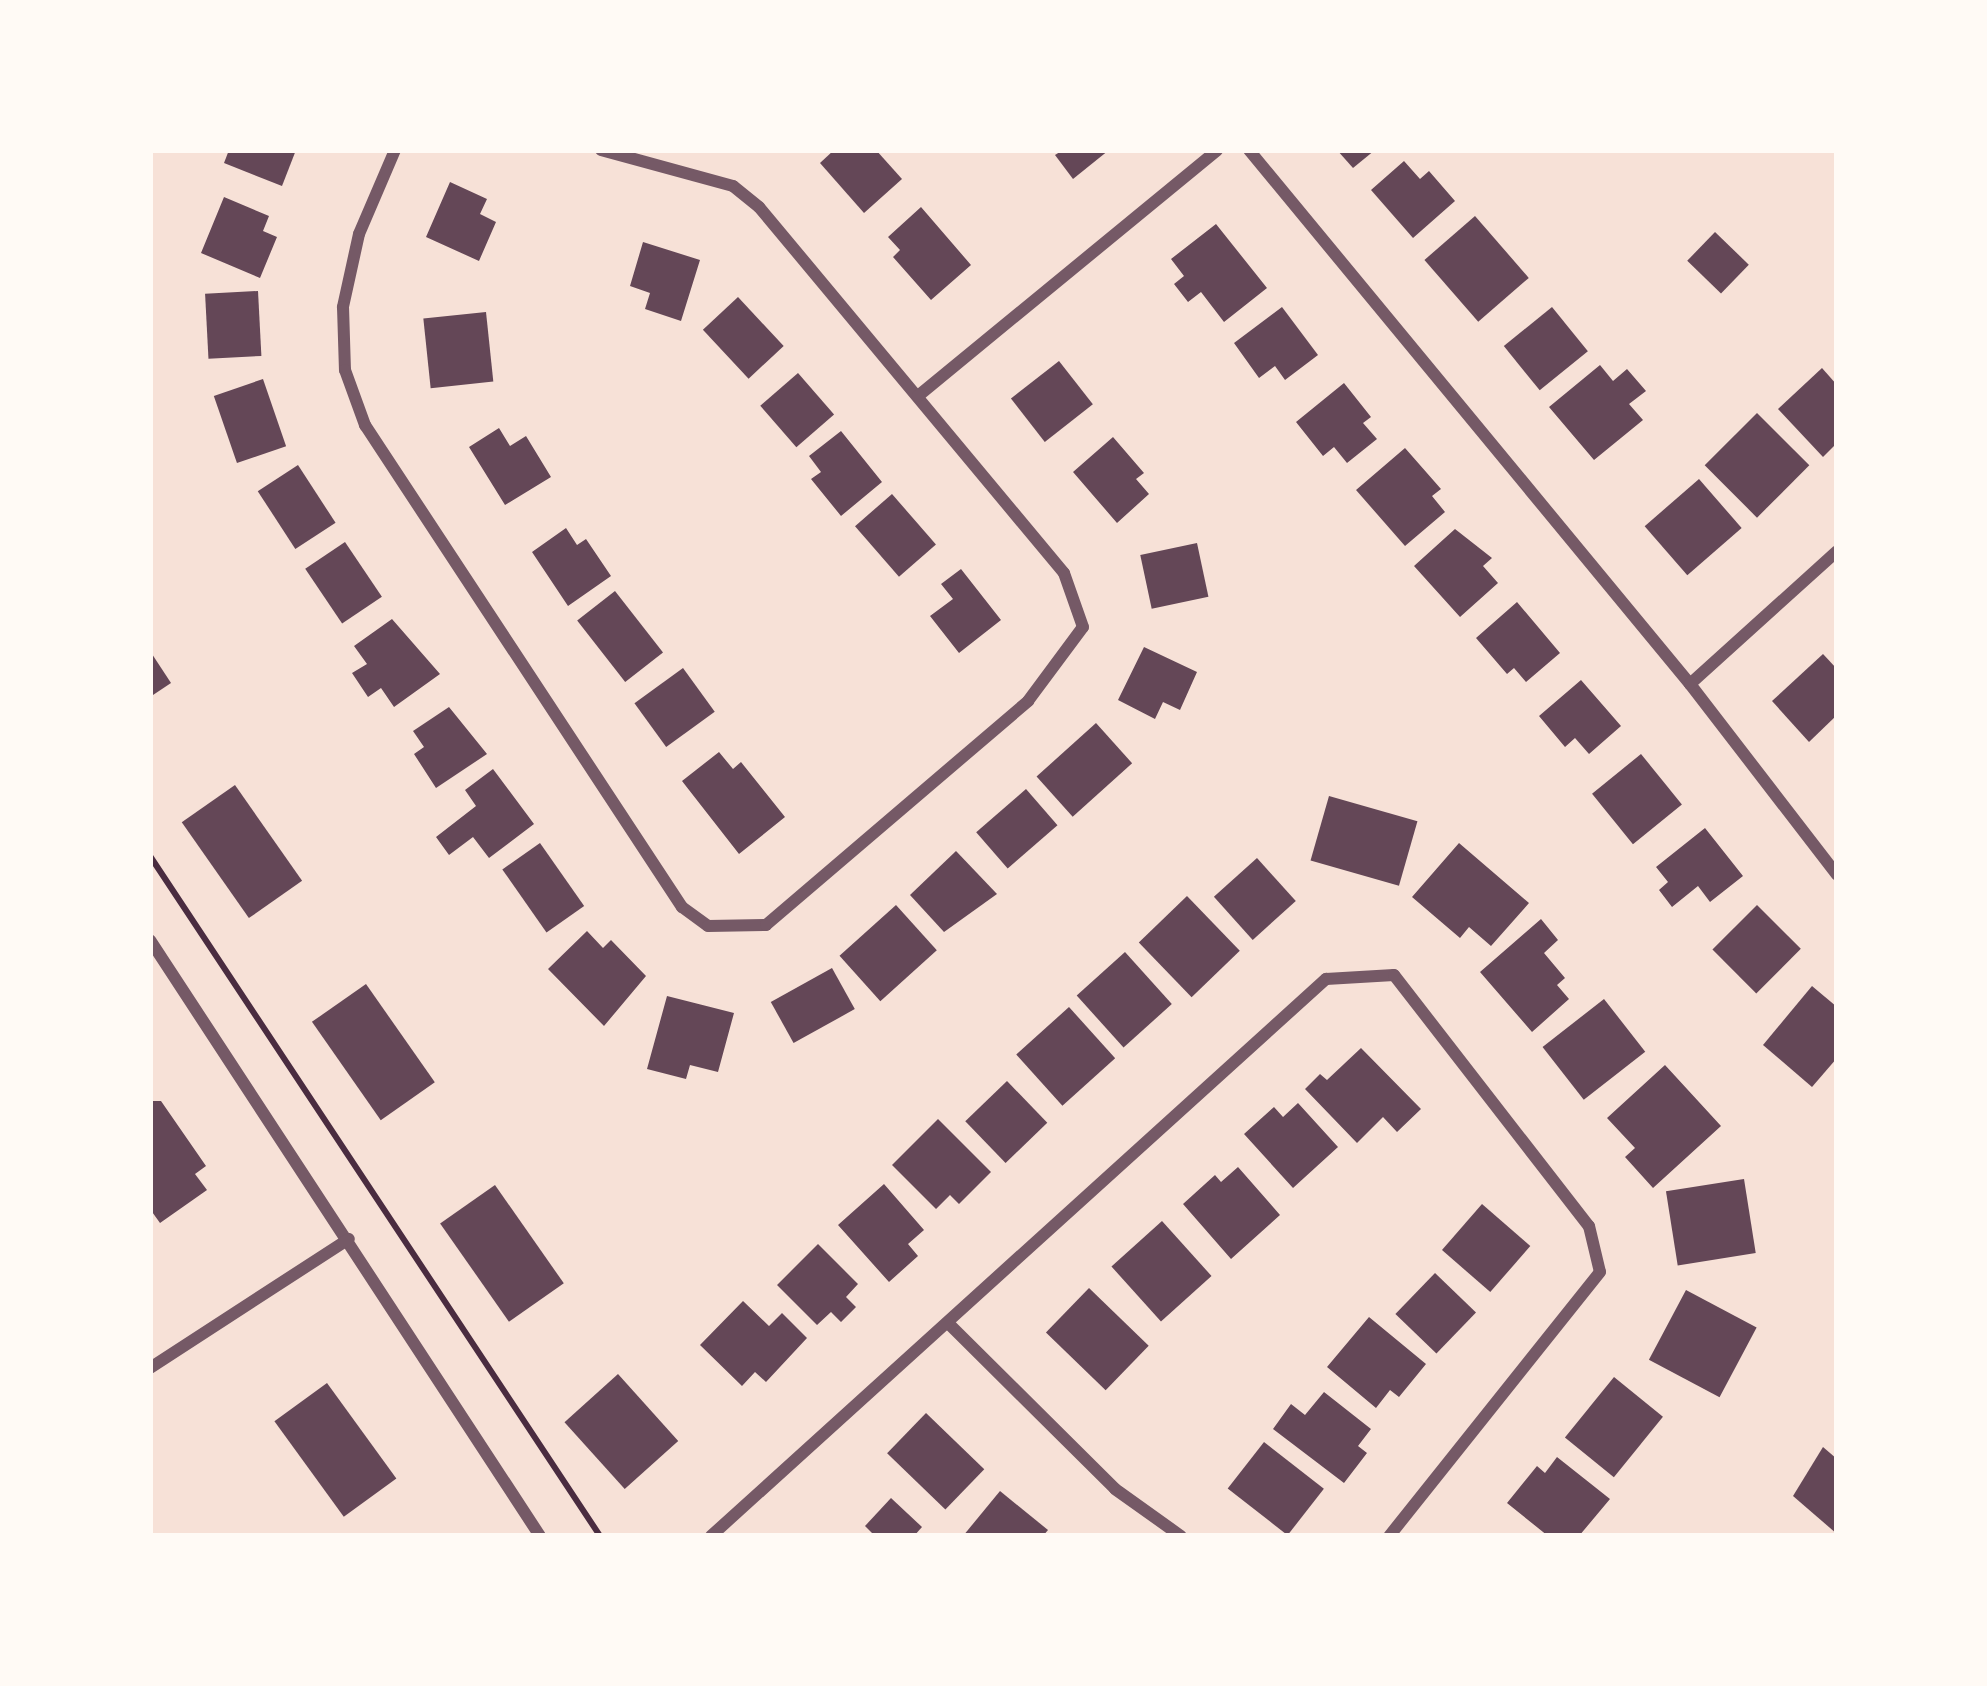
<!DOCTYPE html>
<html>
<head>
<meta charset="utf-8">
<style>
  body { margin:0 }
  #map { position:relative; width:1987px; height:1686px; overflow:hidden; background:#f7e1d7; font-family:Helvetica,sans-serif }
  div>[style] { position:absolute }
  .building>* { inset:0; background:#644757; transform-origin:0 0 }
  .path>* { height:6px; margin:-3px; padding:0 3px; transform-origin:3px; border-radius:3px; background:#4a2c40 }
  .minor>* { height:12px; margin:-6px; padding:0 6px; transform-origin:6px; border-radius:6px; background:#755966 }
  span { translate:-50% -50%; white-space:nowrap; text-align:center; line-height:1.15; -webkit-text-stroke:12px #fffaf5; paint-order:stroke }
  .frame { position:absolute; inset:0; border:153px solid #fffaf5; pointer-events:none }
</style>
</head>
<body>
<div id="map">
  <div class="building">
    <i style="clip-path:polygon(229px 150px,296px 150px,282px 186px,224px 163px)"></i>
    <i style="clip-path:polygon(834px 150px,876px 150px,902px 179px,864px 213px,820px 163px)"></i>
    <i style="clip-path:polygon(1063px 150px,1109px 150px,1073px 179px,1055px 155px)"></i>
    <i style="clip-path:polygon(1337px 150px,1375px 150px,1353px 168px)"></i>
    <i style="clip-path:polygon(1404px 161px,1420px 179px,1429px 171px,1455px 201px,1413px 238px,1371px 190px)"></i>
    <i style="clip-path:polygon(450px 182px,487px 199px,480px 214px,496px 222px,479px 261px,426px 237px)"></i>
    <i style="clip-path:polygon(224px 197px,269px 216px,263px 231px,277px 237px,260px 278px,201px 253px)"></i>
    <i style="clip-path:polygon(921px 207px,971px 265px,931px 300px,893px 257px,900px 250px,888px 237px)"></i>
    <i style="left:1475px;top:216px;width:82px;height:67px;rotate:49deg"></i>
    <i style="clip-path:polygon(1216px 224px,1267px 288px,1224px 322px,1201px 292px,1188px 302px,1174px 284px,1184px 276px,1171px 259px)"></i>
    <i style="left:1715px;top:232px;width:47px;height:40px;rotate:44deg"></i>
    <i style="clip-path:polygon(643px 242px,700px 260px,681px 321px,645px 309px,650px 293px,630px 286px)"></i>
    <i style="left:258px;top:291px;width:65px;height:53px;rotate:87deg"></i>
    <i style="left:738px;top:297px;width:67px;height:48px;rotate:47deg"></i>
    <i style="clip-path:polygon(1282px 307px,1318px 355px,1285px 380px,1275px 366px,1259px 378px,1234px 343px)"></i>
    <i style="left:1552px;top:307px;width:57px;height:62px;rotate:51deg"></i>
    <i style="left:486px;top:312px;width:70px;height:63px;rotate:84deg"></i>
    <i style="left:1059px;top:361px;width:55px;height:61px;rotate:52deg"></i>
    <i style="clip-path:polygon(1600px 365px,1613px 381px,1627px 369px,1646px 391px,1629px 404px,1643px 420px,1594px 460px,1549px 407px)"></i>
    <i style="clip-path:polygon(1822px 368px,1837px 385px,1837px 443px,1823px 457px,1778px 409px)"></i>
    <i style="left:798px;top:373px;width:55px;height:50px;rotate:49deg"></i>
    <i style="left:263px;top:379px;width:71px;height:52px;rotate:71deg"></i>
    <i style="clip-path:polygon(1344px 383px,1371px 417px,1363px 423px,1377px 439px,1347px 463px,1334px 447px,1323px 456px,1296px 422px)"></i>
    <i style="left:1757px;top:413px;width:74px;height:74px;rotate:45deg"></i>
    <i style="clip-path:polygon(499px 428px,510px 446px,526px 436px,551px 477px,505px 505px,469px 447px)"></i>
    <i style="clip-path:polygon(841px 431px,882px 482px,841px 516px,811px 479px,821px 472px,809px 456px)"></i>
    <i style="clip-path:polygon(1113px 437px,1144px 473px,1136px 479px,1149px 494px,1117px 523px,1073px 472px)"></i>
    <i style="clip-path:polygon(1405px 448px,1441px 489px,1432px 496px,1445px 512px,1405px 546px,1356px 490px)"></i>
    <i style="left:298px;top:465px;width:69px;height:48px;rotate:57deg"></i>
    <i style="left:1699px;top:479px;width:65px;height:72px;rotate:49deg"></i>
    <i style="left:892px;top:494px;width:67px;height:49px;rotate:49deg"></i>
    <i style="clip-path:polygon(566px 528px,577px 545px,586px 539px,611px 576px,568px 606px,532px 552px)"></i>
    <i style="clip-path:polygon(1455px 529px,1492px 558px,1483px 566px,1498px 583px,1460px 617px,1414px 566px)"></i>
    <i style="left:345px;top:542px;width:66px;height:48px;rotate:56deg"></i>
    <i style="left:1197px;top:543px;width:55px;height:58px;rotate:78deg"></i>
    <i style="clip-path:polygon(961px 569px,1001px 620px,959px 653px,930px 616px,953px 599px,941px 584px)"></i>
    <i style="left:615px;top:591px;width:78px;height:48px;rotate:52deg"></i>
    <i style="clip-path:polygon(1517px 602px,1560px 653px,1526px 682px,1514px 668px,1507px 674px,1476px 638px)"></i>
    <i style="clip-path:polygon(392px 619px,440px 674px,394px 707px,381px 688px,368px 697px,352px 673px,367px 664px,354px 646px)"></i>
    <i style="clip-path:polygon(1144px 647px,1197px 672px,1180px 710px,1163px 702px,1155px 719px,1118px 700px)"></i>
    <i style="clip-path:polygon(150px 651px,171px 683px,150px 697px)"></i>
    <i style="clip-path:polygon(1823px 654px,1837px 669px,1837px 715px,1809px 742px,1772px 701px)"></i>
    <i style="left:683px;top:668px;width:54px;height:60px;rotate:54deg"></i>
    <i style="clip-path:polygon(1581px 680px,1621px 726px,1589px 754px,1575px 738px,1565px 747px,1539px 716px)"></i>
    <i style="clip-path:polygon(449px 707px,487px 754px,436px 788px,414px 754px,424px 747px,413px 731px)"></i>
    <i style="left:1096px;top:723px;width:54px;height:80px;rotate:48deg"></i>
    <i style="clip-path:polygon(719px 752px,733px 769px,741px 762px,785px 817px,739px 854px,682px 781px)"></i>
    <i style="left:1641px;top:754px;width:65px;height:63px;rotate:51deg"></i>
    <i style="clip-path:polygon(493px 769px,534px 824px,489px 858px,473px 837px,449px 855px,436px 837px,476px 806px,465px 790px)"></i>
    <i style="left:235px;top:785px;width:117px;height:65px;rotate:55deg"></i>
    <i style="left:1026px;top:789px;width:48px;height:66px;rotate:49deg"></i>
    <i style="left:1329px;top:796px;width:92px;height:67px;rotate:16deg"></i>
    <i style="clip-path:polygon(1705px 828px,1743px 876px,1710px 902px,1698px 886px,1672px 907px,1659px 890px,1668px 882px,1656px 867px)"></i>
    <i style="left:540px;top:843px;width:77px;height:46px;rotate:55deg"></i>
    <i style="clip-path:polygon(1459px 843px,1529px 903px,1491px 946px,1469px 927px,1460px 938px,1412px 897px)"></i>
    <i style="clip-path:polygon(956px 851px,997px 894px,944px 932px,910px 895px)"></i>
    <i style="left:1257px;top:858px;width:58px;height:58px;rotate:48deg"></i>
    <i style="left:1187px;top:896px;width:76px;height:67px;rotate:46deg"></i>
    <i style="left:896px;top:905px;width:61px;height:76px;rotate:48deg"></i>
    <i style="left:1757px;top:905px;width:62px;height:63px;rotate:45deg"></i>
    <i style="clip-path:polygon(1541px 919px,1558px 940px,1544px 953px,1565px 978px,1557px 985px,1569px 999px,1532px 1032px,1480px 972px)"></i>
    <i style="clip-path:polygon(587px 931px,603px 948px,611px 940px,646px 976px,604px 1026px,548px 969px)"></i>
    <i style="left:1125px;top:952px;width:70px;height:65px;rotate:48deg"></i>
    <i style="left:832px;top:968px;width:47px;height:70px;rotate:61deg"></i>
    <i style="left:366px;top:984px;width:120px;height:66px;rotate:55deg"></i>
    <i style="clip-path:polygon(1812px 986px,1837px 1007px,1837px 1058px,1812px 1087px,1763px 1045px)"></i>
    <i style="clip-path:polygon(667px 996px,734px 1013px,718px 1072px,690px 1065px,686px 1079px,647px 1069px)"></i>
    <i style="left:1604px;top:999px;width:67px;height:78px;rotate:52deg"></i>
    <i style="left:1069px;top:1007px;width:69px;height:71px;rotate:48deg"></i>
    <i style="clip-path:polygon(1361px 1048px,1421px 1109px,1397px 1132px,1383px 1117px,1357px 1143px,1305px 1089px,1320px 1074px,1327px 1080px)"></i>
    <i style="clip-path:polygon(1665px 1065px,1721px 1126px,1653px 1188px,1625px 1157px,1635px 1148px,1607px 1118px)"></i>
    <i style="left:1007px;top:1081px;width:58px;height:58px;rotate:46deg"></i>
    <i style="clip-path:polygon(150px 1101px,161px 1101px,206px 1166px,195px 1174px,207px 1190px,160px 1223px,150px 1209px)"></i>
    <i style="clip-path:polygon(1298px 1103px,1338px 1147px,1293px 1188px,1244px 1134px,1274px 1107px,1283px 1117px)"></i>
    <i style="clip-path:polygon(938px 1119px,991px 1172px,959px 1204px,950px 1195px,936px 1209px,892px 1165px)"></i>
    <i style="clip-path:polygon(1238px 1167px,1280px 1215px,1231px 1259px,1183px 1204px,1215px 1175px,1221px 1182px)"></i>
    <i style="left:1744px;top:1179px;width:75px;height:79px;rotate:81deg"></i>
    <i style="clip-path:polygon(884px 1184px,924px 1230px,908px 1244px,918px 1256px,889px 1282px,838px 1225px)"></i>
    <i style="left:495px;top:1185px;width:120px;height:67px;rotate:55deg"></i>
    <i style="left:1482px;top:1204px;width:64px;height:61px;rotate:41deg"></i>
    <i style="left:1162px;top:1221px;width:74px;height:68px;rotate:48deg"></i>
    <i style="clip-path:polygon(818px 1244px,858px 1284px,846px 1297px,856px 1307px,841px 1322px,831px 1312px,817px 1325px,777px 1285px)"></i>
    <i style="left:1435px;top:1273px;width:57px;height:57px;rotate:44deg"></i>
    <i style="left:1089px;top:1288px;width:83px;height:62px;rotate:44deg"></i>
    <i style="left:1686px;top:1290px;width:80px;height:79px;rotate:28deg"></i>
    <i style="clip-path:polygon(743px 1301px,769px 1326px,782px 1313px,807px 1338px,766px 1382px,755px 1372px,742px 1386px,700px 1345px)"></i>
    <i style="clip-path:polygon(1369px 1317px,1426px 1364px,1399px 1397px,1390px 1390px,1376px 1408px,1327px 1367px)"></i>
    <i style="left:618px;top:1374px;width:90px;height:72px;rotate:48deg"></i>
    <i style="left:1614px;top:1377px;width:63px;height:78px;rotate:39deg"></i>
    <i style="left:327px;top:1383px;width:118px;height:65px;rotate:54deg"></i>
    <i style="clip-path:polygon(1324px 1392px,1371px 1429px,1358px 1446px,1367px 1453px,1344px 1483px,1273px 1429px,1291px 1404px,1305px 1415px)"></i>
    <i style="left:926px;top:1413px;width:81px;height:56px;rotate:44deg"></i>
    <i style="left:1264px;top:1442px;width:76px;height:59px;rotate:38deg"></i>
    <i style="clip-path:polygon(1823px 1447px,1837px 1459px,1837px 1534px,1793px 1496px)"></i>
    <i style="clip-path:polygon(1557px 1457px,1610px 1499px,1579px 1536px,1548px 1536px,1507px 1503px,1537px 1466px,1545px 1473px)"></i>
    <i style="clip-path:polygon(1000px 1491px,1048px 1530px,1043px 1536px,963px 1536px)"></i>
    <i style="clip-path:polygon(891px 1498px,922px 1527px,914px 1536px,875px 1536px,865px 1526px)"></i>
  </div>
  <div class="path">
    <i style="left:150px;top:856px;width:815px;rotate:56.5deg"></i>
  </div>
  <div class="minor">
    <i style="left:395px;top:150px;width:91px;rotate:113.2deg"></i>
    <i style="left:359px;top:234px;width:75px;rotate:102.4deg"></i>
    <i style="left:343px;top:307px;width:63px;rotate:88.2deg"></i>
    <i style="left:345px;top:370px;width:59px;rotate:70deg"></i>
    <i style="left:365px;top:425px;width:577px;rotate:56.67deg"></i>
    <i style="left:682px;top:907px;width:32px;rotate:36deg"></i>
    <i style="left:708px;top:926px;width:58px;rotate:-1deg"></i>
    <i style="left:766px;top:925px;width:345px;rotate:-40.5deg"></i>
    <i style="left:1028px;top:701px;width:92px;rotate:-53.4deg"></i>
    <i style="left:1083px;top:627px;width:57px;rotate:-109.4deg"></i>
    <i style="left:1064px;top:573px;width:476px;rotate:-129.8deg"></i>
    <i style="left:759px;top:207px;width:33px;rotate:-141deg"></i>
    <i style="left:733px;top:186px;width:137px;rotate:-164.7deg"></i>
    <i style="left:1249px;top:150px;width:693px;rotate:50.45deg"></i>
    <i style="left:1690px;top:684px;width:241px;rotate:52.4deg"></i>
    <i style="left:918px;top:396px;width:387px;rotate:-39.4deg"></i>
    <i style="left:1690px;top:684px;width:198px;rotate:-42.1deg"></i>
    <i style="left:150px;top:940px;width:712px;rotate:56.8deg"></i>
    <i style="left:948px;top:1323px;width:235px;rotate:44.8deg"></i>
    <i style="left:1115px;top:1489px;width:81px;rotate:35.5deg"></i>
    <i style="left:150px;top:1368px;width:237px;rotate:-33deg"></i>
    <i style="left:711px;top:1536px;width:830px;rotate:-42.17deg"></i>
    <i style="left:1326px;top:979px;width:68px;rotate:-3.4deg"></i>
    <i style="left:1394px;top:975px;width:318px;rotate:52.2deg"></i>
    <i style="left:1589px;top:1226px;width:47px;rotate:76.6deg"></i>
    <i style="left:1600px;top:1272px;width:338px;rotate:128.6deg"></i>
  </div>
  <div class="frame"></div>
</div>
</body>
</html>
